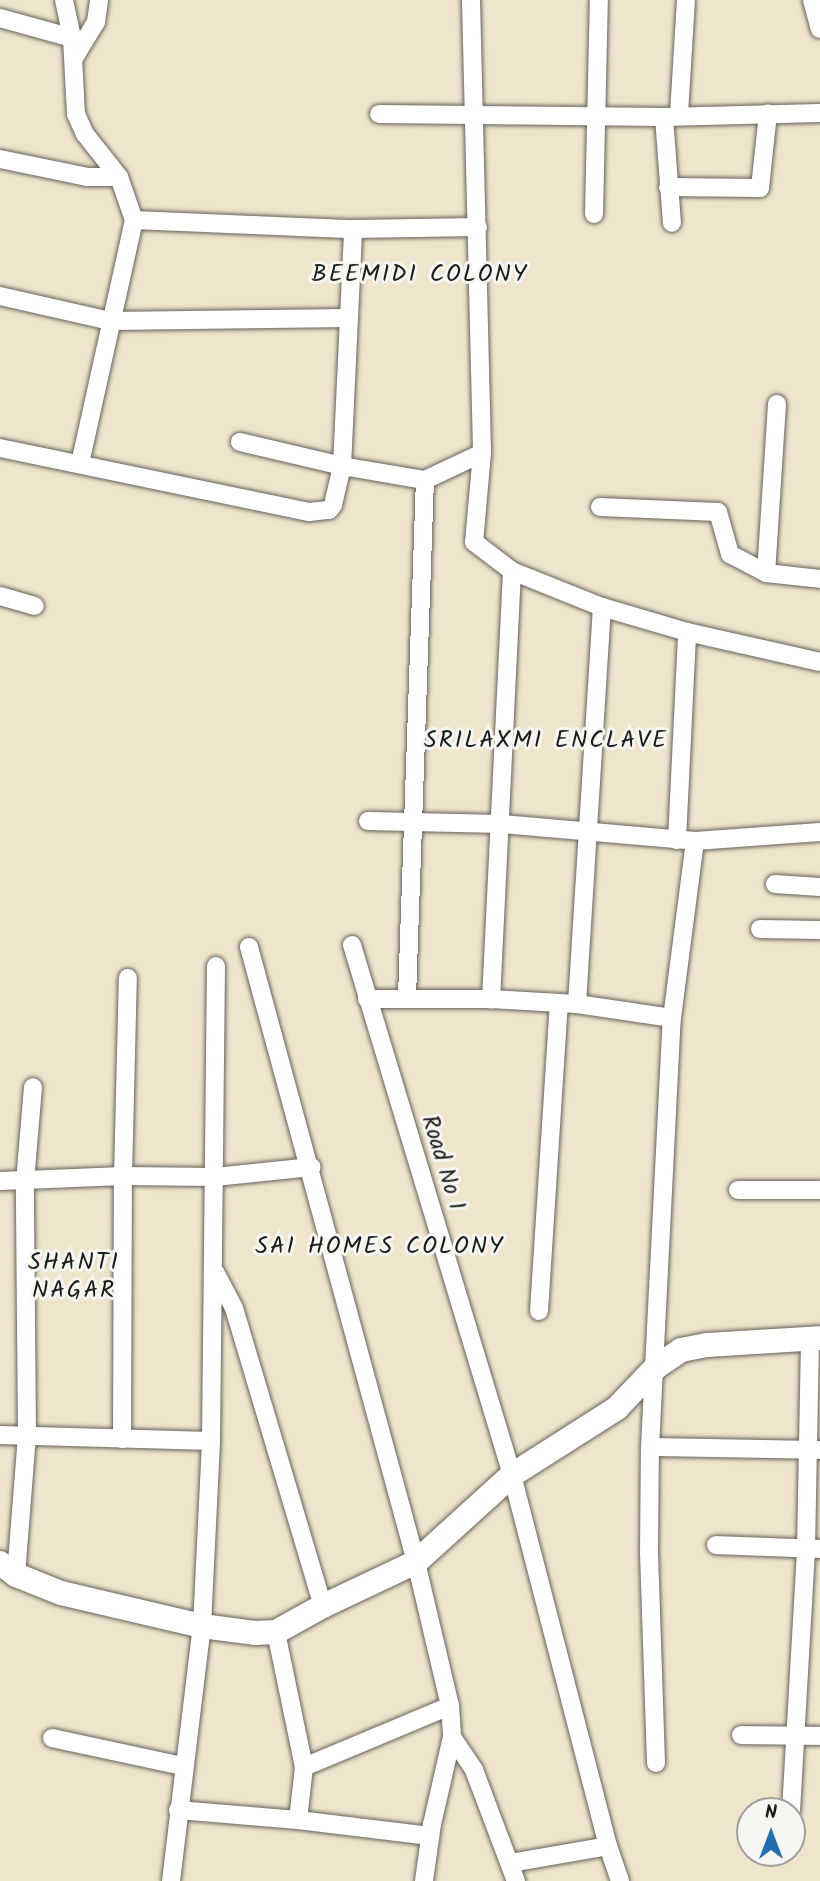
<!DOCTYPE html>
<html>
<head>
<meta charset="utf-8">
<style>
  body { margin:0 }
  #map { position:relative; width:820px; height:1881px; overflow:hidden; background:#efe5cc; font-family:Kalam,sans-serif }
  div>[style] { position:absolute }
  .roads { filter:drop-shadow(0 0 2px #66625a) drop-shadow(0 0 2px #66625a) }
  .street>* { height:18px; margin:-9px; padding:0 9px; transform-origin:9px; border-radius:9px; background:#fff }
  .secondary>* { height:24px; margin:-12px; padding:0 12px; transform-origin:12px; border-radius:12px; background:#fff }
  span { translate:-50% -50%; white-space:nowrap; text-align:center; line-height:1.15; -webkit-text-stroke:6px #f6f6f2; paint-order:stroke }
  .street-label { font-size:23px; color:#1c1c1c }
  .neighbourhood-label { font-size:24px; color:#1c1c1c; letter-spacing:2px }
  .north { position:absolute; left:736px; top:1797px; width:70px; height:70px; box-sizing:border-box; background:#f6f6f2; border:2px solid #9f9f9c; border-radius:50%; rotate:0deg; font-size:19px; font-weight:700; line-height:28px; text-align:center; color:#1c1c1c }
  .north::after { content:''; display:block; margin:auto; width:24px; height:32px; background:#1f6fb2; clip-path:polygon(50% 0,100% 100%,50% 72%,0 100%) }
</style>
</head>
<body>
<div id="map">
  <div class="roads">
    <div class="street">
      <i style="left:64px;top:0;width:39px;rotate:78deg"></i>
      <i style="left:72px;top:38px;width:76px;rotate:87deg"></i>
      <i style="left:76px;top:114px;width:22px;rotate:66deg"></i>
      <i style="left:85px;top:134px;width:55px;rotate:51.7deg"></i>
      <i style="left:119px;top:177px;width:46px;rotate:70.8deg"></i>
      <i style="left:134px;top:220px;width:249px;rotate:102.5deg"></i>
      <i style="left:471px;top:0;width:453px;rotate:88.6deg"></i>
      <i style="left:482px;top:453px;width:89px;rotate:95.1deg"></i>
      <i style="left:474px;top:542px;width:48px;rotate:37.3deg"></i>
      <i style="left:512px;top:571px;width:429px;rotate:92.8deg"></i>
      <i style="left:812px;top:0;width:30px;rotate:75deg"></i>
      <i style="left:0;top:18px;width:75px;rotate:15.5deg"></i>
      <i style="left:74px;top:58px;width:42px;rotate:-58.6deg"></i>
      <i style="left:96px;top:22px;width:22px;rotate:-82deg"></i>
      <i style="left:379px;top:114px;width:285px;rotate:0.6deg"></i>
      <i style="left:664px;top:117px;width:156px;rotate:-1.5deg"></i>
      <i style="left:679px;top:114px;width:114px;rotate:-86.5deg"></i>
      <i style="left:664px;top:117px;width:106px;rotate:85.7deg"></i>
      <i style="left:0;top:159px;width:90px;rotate:11.6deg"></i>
      <i style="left:88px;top:177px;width:31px"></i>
      <i style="left:668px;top:187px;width:92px;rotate:0.6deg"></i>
      <i style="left:760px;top:188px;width:75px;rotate:-83.9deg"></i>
      <i style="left:594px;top:214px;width:214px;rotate:-88.7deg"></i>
      <i style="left:134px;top:220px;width:219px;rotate:2.4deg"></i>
      <i style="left:353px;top:229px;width:125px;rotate:-0.9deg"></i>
      <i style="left:0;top:296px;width:113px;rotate:12.8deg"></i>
      <i style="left:110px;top:321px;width:238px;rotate:-0.7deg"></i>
      <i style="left:777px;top:404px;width:169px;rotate:93.7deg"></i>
      <i style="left:766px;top:573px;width:54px;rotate:6.3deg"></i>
      <i style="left:240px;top:442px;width:105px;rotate:13.2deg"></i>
      <i style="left:342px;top:466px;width:84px;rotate:9.6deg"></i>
      <i style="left:425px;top:480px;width:63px;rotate:-25.3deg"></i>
      <i style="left:0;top:448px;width:316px;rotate:11.7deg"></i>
      <i style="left:309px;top:512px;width:20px;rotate:-6deg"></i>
      <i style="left:329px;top:510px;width:6px;rotate:-51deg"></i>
      <i style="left:333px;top:505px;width:40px;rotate:-77deg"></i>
      <i style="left:342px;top:466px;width:237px;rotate:-87.3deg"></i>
      <i style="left:600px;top:507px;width:118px;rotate:2.4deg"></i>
      <i style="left:718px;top:512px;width:44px;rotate:74.1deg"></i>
      <i style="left:730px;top:554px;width:41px;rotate:27.8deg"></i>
      <i style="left:512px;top:571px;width:97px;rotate:21.8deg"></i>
      <i style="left:602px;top:607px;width:89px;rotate:16.4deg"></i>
      <i style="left:687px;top:632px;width:136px;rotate:12.7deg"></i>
      <i style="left:0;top:596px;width:36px;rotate:16deg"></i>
      <i style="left:368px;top:821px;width:134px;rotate:1.3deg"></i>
      <i style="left:502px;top:824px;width:194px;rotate:5deg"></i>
      <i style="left:695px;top:841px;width:125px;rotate:-4.1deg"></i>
      <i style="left:677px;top:840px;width:208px;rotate:-87.2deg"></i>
      <i style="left:775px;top:884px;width:45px;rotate:3.8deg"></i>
      <i style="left:760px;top:929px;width:60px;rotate:1deg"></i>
      <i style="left:352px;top:945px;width:554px;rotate:73.2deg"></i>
      <i style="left:512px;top:1475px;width:383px;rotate:75.5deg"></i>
      <i style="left:608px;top:1846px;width:37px;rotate:71deg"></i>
      <i style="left:249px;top:947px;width:637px;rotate:74.81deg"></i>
      <i style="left:416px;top:1562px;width:148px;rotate:76.7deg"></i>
      <i style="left:450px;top:1706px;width:31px;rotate:86deg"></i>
      <i style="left:452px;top:1737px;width:89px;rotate:102.9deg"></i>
      <i style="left:432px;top:1824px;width:58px;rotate:98deg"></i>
      <i style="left:407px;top:997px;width:517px;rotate:-88.01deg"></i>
      <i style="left:367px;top:999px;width:124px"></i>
      <i style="left:491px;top:999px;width:86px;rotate:3.3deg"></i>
      <i style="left:577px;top:1004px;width:96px;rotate:8.4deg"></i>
      <i style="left:672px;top:1018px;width:178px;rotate:-82.6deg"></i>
      <i style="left:577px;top:1004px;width:398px;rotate:-86.4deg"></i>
      <i style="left:0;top:1181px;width:123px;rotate:-2.3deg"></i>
      <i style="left:123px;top:1176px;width:92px;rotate:0.6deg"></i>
      <i style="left:215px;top:1177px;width:97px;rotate:-5.9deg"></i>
      <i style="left:738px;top:1190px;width:82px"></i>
      <i style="left:215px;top:1272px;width:41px;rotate:62.2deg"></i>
      <i style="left:234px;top:1308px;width:311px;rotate:73.4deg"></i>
      <i style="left:539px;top:1311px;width:307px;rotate:-86.3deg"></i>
      <i style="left:0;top:1435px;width:211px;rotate:1.6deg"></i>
      <i style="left:122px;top:1439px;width:263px;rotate:-89.8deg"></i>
      <i style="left:123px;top:1176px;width:198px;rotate:-88.6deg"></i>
      <i style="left:650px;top:1447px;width:170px;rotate:1deg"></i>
      <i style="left:716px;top:1545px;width:104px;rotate:2.2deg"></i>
      <i style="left:16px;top:1575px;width:140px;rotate:-85.5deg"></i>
      <i style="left:27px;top:1435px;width:253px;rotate:-90.5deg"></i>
      <i style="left:25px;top:1182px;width:95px;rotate:-85.2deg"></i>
      <i style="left:276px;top:1632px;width:138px;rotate:78.3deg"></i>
      <i style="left:304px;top:1767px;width:53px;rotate:96.5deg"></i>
      <i style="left:741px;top:1735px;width:79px;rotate:0.7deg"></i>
      <i style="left:452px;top:1737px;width:40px;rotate:56deg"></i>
      <i style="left:474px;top:1770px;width:119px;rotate:69.3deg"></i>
      <i style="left:52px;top:1738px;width:134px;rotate:12.1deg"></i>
      <i style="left:656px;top:1763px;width:210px;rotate:-91.9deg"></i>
      <i style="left:649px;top:1553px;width:106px;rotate:-89.5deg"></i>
      <i style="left:650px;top:1447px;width:430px;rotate:-87.1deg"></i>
      <i style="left:304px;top:1767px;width:158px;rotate:-22.7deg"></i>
      <i style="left:178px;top:1810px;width:120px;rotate:4.8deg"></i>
      <i style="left:298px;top:1820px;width:133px;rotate:6.9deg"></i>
      <i style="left:791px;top:1811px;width:262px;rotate:-86.7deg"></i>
      <i style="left:806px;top:1549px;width:211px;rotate:-88.9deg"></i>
      <i style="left:510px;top:1863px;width:99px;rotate:-9.8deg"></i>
      <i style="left:171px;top:1881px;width:257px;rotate:-83.1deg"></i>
      <i style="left:202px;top:1626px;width:185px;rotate:-87.2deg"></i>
      <i style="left:211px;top:1441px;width:475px;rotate:-89.4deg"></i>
    </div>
    <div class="secondary">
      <i style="left:0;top:1563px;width:20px;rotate:37deg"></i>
      <i style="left:16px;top:1575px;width:48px;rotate:21.8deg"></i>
      <i style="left:61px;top:1593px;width:145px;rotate:13.2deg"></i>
      <i style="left:202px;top:1626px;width:53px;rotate:7.5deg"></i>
      <i style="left:255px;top:1633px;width:21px;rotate:-3deg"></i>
      <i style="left:276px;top:1632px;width:54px;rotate:-29deg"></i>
      <i style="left:323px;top:1606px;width:103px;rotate:-25.3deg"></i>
      <i style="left:416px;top:1562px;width:130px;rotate:-42.2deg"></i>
      <i style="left:512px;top:1475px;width:125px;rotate:-32.5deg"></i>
      <i style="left:617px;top:1408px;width:57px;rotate:-46.4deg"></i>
      <i style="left:656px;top:1367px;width:30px;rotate:-34deg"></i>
      <i style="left:681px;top:1350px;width:26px;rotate:-11deg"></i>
      <i style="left:707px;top:1345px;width:113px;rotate:-3.5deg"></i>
    </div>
  </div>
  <div class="street-label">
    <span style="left:442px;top:1163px;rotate:73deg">Road No 1</span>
  </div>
  <div class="neighbourhood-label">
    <span style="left:420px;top:275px">BEEMIDI COLONY</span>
    <span style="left:546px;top:741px">SRILAXMI ENCLAVE</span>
    <span style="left:380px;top:1247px">SAI HOMES COLONY</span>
    <span style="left:74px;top:1277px">SHANTI<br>NAGAR</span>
  </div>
  <div class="north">N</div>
</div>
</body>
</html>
